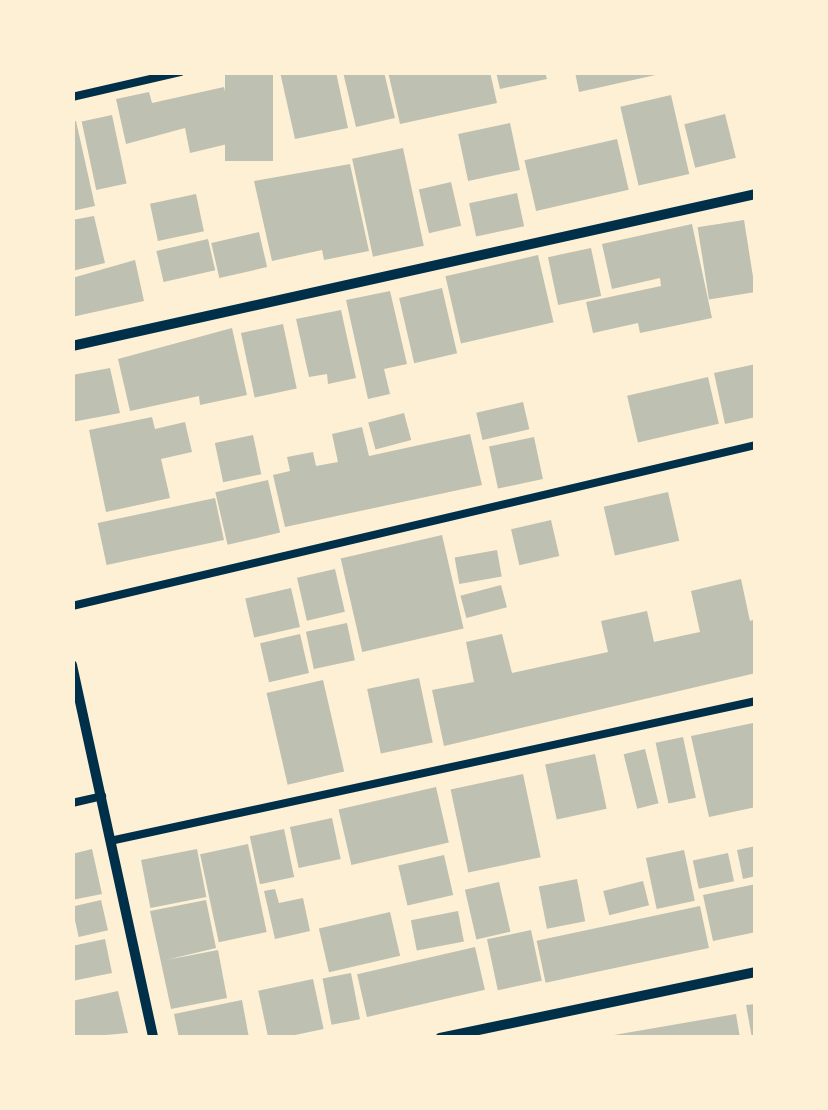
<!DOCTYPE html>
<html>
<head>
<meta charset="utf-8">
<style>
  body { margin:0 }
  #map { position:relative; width:828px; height:1110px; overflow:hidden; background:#fdf0d5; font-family:Poppins,sans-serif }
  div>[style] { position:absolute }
  .building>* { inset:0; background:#bec0b2; transform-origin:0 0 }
  .service>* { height:8px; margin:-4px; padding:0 4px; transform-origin:4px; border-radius:4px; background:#003049 }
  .minor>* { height:10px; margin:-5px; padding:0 5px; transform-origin:5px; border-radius:5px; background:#003049 }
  span { translate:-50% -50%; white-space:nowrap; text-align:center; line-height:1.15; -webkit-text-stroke:10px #fdf0d5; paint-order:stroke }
  .frame { position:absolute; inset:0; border:75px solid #fdf0d5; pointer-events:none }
</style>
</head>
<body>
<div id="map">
  <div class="building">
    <i style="left:225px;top:72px;width:48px;height:89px"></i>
    <i style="clip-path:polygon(280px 72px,336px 72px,348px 128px,295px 139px)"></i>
    <i style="clip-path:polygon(343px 72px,384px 72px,395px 118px,356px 127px)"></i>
    <i style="clip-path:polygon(388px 72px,490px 72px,497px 103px,400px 124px)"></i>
    <i style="clip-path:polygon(496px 72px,545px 72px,547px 79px,500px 89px)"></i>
    <i style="clip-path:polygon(575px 72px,660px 72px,660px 74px,579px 92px)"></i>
    <i style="clip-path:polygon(224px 87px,236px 142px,190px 153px,185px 128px,126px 144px,116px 99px,149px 92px,152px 103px)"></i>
    <i style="left:671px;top:95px;width:81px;height:52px;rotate:77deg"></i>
    <i style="left:725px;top:114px;width:45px;height:42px;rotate:76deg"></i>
    <i style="left:112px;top:115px;width:70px;height:31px;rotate:78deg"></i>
    <i style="clip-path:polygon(76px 121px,95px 206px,72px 211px,72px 122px)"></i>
    <i style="left:510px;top:123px;width:48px;height:53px;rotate:78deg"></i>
    <i style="left:617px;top:139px;width:52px;height:95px;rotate:77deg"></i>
    <i style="left:403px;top:148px;width:100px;height:52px;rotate:78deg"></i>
    <i style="clip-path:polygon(350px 164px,369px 251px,324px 260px,322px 250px,272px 261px,254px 181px)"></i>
    <i style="left:451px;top:182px;width:45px;height:33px;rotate:77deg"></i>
    <i style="left:517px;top:193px;width:34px;height:49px;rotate:78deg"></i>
    <i style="left:196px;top:194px;width:38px;height:47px;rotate:78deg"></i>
    <i style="clip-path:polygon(94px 216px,105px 263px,72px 271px,72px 220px)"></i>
    <i style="left:744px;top:220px;width:73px;height:47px;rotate:81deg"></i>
    <i style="clip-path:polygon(692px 224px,712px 318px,640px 333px,638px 323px,593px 333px,586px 302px,661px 286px,660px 278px,612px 289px,602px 244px)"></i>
    <i style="left:259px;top:232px;width:36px;height:49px;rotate:77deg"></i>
    <i style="left:208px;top:239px;width:32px;height:53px;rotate:77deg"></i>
    <i style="left:591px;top:248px;width:49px;height:44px;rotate:78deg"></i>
    <i style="left:538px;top:255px;width:69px;height:95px;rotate:77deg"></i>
    <i style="clip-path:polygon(135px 260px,144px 301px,72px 317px,72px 278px)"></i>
    <i style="left:442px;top:288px;width:67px;height:44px;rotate:77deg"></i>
    <i style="clip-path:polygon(390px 291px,407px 364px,384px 369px,390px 394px,368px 399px,346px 300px)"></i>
    <i style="clip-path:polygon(341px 310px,356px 378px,328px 384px,327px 374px,309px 377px,296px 319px)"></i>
    <i style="left:283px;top:324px;width:66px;height:43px;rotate:78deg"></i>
    <i style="clip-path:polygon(232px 328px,247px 395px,200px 405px,199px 396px,130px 411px,118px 359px)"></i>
    <i style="clip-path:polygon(756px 364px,756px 417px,725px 424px,714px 373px)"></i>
    <i style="clip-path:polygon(110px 368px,120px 413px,72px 422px,72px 375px)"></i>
    <i style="left:708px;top:377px;width:48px;height:83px;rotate:77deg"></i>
    <i style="left:523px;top:402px;width:28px;height:48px;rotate:77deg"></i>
    <i style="left:404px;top:413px;width:28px;height:37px;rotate:75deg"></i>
    <i style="clip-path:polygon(152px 417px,155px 429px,185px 422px,192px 452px,161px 459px,170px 498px,106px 512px,89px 430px)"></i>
    <i style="clip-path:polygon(362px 427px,369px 456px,470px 434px,482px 485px,285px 527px,273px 475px,290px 471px,287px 457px,313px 452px,316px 466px,338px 462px,332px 434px)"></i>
    <i style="left:253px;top:435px;width:40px;height:39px;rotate:78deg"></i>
    <i style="left:534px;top:437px;width:43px;height:46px;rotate:78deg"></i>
    <i style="left:268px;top:480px;width:54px;height:54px;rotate:77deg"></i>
    <i style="left:668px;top:492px;width:50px;height:66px;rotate:77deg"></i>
    <i style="left:215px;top:498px;width:43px;height:120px;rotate:78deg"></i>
    <i style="left:551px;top:520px;width:37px;height:41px;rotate:77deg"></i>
    <i style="left:442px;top:535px;width:96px;height:104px;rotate:77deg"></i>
    <i style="left:497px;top:550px;width:27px;height:43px;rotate:80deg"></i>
    <i style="left:335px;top:569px;width:44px;height:39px;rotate:77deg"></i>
    <i style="clip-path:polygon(741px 579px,750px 621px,756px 619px,756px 673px,444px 746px,432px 690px,474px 682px,466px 642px,502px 634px,512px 673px,608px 652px,601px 621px,647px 611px,654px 642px,681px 636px,700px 632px,691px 591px)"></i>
    <i style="left:501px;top:585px;width:23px;height:42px;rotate:75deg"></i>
    <i style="left:291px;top:588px;width:40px;height:47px;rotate:77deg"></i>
    <i style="left:347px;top:623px;width:38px;height:42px;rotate:78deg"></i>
    <i style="left:300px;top:634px;width:40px;height:41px;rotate:77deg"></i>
    <i style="left:419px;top:678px;width:66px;height:53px;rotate:78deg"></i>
    <i style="left:323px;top:680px;width:94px;height:58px;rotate:77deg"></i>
    <i style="clip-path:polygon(753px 723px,756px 807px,709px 817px,691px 736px)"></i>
    <i style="left:683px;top:737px;width:62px;height:28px;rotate:78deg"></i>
    <i style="left:645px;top:749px;width:56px;height:22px;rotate:76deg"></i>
    <i style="left:595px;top:754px;width:56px;height:51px;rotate:78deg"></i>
    <i style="left:523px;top:774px;width:85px;height:74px;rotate:78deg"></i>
    <i style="left:436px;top:787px;width:57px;height:100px;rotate:77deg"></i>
    <i style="left:332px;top:818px;width:42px;height:43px;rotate:78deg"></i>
    <i style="left:284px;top:829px;width:49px;height:35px;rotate:78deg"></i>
    <i style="left:248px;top:844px;width:90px;height:49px;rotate:78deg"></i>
    <i style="clip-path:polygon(756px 846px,756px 876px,743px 879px,737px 850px)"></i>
    <i style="clip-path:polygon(92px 849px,102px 894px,72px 900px,72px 854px)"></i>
    <i style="left:197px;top:849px;width:49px;height:57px;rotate:79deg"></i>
    <i style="left:684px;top:850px;width:52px;height:39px;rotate:78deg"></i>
    <i style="left:728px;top:853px;width:29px;height:36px;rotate:78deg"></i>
    <i style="left:444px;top:855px;width:41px;height:47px;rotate:77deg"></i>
    <i style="left:577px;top:879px;width:43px;height:39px;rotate:79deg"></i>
    <i style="left:643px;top:881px;width:25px;height:41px;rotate:76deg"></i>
    <i style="left:499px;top:882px;width:51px;height:35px;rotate:77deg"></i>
    <i style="clip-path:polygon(756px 884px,756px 932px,713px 941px,703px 895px)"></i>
    <i style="clip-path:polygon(275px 889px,279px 903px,303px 898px,310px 931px,275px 939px,264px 891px)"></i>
    <i style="left:101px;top:900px;width:31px;height:30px;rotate:77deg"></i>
    <i style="clip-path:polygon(206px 900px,216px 948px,166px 960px,218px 950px,227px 998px,171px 1009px,150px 911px)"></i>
    <i style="left:700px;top:906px;width:43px;height:167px;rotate:78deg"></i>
    <i style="left:458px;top:911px;width:31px;height:48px;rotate:79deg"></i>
    <i style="left:390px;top:912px;width:45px;height:73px;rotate:77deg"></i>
    <i style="left:531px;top:930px;width:52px;height:45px;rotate:78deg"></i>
    <i style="clip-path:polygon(105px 939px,112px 973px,72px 981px,72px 946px)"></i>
    <i style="left:475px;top:947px;width:44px;height:121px;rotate:77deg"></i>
    <i style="left:351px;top:973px;width:47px;height:29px;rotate:79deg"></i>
    <i style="left:313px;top:979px;width:51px;height:56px;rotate:78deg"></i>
    <i style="clip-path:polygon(118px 991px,128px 1033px,72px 1038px,72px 1001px)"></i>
    <i style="clip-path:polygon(242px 1000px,249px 1038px,179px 1038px,174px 1014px)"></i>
    <i style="clip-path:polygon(756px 1004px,756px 1038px,752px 1038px,746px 1005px)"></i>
    <i style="clip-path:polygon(736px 1014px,740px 1038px,614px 1038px,614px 1035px)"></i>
  </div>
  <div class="service">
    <i style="left:72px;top:97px;width:111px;rotate:-13deg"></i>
    <i style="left:72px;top:606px;width:703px;rotate:-13.25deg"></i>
    <i style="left:72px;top:803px;width:31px;rotate:-13deg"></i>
    <i style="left:110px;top:841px;width:661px;rotate:-12.23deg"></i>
  </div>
  <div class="minor">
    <i style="left:72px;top:346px;width:701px;rotate:-12.53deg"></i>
    <i style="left:72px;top:665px;width:382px;rotate:77.7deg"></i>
    <i style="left:440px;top:1038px;width:323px;rotate:-11.8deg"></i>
  </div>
  <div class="frame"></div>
</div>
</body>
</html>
